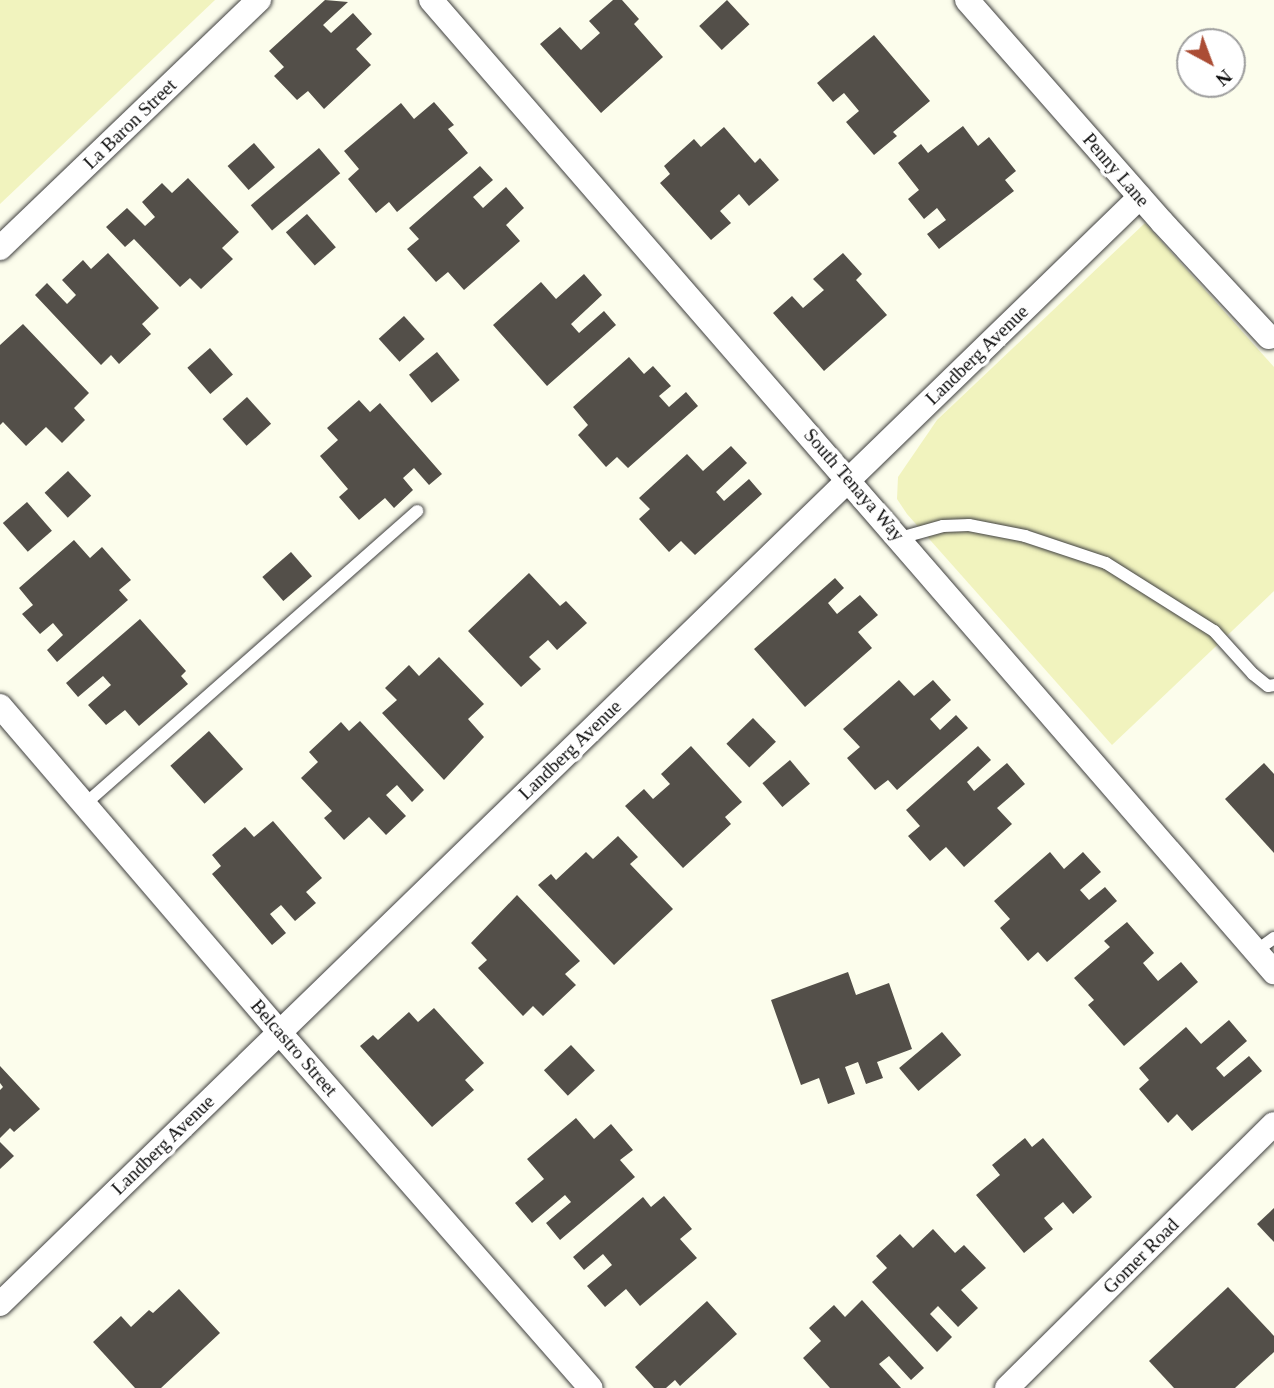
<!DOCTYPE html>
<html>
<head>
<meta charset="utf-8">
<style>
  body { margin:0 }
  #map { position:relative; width:1274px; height:1388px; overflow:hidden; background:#fcfdec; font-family:"Times New Roman",serif }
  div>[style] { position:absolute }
  .sand>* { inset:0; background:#f1f3be }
  .building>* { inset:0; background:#534f49; transform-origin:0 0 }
  .roads { filter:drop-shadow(0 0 2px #3f3f3f) drop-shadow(0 0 2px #3f3f3f) }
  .lane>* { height:12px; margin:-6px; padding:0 6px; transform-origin:6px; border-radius:6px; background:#fff }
  .street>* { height:24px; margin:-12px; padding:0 12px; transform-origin:12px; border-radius:12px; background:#fff }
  span { translate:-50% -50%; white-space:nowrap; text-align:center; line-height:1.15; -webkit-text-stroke:7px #fff; paint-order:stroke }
  .street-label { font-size:19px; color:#0c0c0c }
  .north { position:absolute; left:1176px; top:28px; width:70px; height:70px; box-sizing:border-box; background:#fff; border:2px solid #9e9e9e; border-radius:50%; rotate:139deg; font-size:19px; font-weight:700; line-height:28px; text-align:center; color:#0c0c0c }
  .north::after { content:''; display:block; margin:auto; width:24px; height:32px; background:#ab4d35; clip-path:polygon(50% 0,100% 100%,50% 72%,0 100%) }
</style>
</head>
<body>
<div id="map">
  <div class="sand">
    <i style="clip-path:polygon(0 0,215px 0,0 204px)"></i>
    <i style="clip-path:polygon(1145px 223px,1274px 367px,1274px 591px,1112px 745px,907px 514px,897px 499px,898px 477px,937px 420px)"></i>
  </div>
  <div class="building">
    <i style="clip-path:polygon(325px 0,348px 2px,323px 25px,331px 33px,353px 13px,372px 34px,356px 49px,371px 65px,324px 109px,308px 91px,297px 100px,274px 76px,284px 67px,269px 51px)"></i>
    <i style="clip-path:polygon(613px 0,622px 0,639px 19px,634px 24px,663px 57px,601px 113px,540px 44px,560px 27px,581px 50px,600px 33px,589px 21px)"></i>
    <i style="left:727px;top:0;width:33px;height:38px;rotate:47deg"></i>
    <i style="clip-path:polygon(874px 35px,930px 101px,893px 132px,897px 136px,874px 155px,846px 122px,859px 111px,844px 93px,833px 102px,817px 83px)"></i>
    <i style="clip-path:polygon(434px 102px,454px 125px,448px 129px,468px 153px,397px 212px,389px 202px,376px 213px,348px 179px,359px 169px,344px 151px,401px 103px,414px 119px)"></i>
    <i style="clip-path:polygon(963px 126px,978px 146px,989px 137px,1016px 171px,1005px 180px,1014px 191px,939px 249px,927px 234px,946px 220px,937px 208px,924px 219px,908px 199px,919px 190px,898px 163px,921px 144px,928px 153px)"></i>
    <i style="clip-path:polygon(724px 127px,755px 163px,760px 158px,779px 180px,749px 206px,739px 194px,720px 211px,731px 223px,711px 240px,660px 183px,670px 174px,664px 166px,694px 139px,701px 147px)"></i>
    <i style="left:254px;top:143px;width:32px;height:35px;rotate:49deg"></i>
    <i style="left:319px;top:148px;width:33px;height:89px;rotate:50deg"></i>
    <i style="clip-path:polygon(480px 166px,493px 180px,473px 197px,483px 208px,506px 187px,524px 208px,506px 225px,520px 241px,464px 290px,448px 272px,436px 282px,407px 249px,419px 239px,409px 228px)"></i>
    <i style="clip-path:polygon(188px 178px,239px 232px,222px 248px,233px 259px,201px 289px,190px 278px,180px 287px,134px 239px,125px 247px,106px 227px,127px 208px,145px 226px,155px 217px,142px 202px,162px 183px,172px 193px)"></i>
    <i style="left:307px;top:214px;width:44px;height:28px;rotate:49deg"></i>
    <i style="clip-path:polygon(108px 253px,159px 308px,142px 324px,151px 334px,119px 364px,111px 355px,101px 365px,35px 295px,47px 283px,67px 304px,76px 295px,62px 280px,83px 260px,91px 269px)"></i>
    <i style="clip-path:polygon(843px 253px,862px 274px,856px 280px,887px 315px,824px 371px,773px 313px,792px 296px,803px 308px,824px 290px,813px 279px)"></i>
    <i style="clip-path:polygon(584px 274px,602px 295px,571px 324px,579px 333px,604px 311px,616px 325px,547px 386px,493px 325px,541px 282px,556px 299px)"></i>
    <i style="left:404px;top:316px;width:31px;height:34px;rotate:48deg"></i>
    <i style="clip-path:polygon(23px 324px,89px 393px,74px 408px,85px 420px,62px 443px,46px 427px,26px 446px,3px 422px,0 425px,0 345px)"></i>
    <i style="left:210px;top:348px;width:35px;height:30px;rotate:49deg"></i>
    <i style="left:437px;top:352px;width:36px;height:36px;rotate:51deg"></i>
    <i style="clip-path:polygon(629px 357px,644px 374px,653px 366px,671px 386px,659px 396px,669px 407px,686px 392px,698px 406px,628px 468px,617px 457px,606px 467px,578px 435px,588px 425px,573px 407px)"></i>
    <i style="left:247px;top:397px;width:36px;height:33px;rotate:48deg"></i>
    <i style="clip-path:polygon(359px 400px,370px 412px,380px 403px,442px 474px,429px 485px,414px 468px,403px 478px,413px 490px,394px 508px,385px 498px,359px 520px,339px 497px,348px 489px,320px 456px,338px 440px,327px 428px)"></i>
    <i style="clip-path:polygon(731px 446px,747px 463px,716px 492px,724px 501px,749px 479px,762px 494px,695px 555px,681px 541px,669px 552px,639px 519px,650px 509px,639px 498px,687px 454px,703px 471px)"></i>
    <i style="left:68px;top:471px;width:34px;height:32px;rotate:47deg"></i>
    <i style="left:27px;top:502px;width:38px;height:32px;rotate:49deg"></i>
    <i style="clip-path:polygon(74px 540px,90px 558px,102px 547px,131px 580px,119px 590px,128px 600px,57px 662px,47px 650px,63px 635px,53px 623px,40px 634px,22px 614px,33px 605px,19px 588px)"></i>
    <i style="left:291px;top:552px;width:32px;height:38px;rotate:49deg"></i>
    <i style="clip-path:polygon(529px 573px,560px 606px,566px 601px,587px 623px,557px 650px,548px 640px,529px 657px,541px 669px,521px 687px,468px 631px)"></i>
    <i style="clip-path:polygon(835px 578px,844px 588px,828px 603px,837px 614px,860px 595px,878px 615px,858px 632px,872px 648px,805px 707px,754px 649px)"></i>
    <i style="clip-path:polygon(140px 619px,186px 671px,181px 676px,188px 684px,139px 726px,125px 710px,106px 725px,88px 705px,111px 685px,103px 676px,78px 697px,66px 683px)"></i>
    <i style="clip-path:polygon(439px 657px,484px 704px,468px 719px,484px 737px,444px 780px,382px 713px,397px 700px,385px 688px,409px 665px,419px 676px)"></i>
    <i style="clip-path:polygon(899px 680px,914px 696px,933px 680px,951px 700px,930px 719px,940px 730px,956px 715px,968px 728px,897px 790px,888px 780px,875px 790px,847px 758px,860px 747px,843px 729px)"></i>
    <i style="left:753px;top:718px;width:33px;height:37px;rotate:46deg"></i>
    <i style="clip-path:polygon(360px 721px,424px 790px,412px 802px,397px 785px,386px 795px,406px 816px,386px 835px,369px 817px,344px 840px,324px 818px,332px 811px,301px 778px,318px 762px,309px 752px,341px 722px,349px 731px)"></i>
    <i style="left:209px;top:731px;width:51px;height:52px;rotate:48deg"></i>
    <i style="clip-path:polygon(691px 746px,742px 802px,725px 817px,731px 824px,683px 868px,625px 806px,644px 789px,653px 799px,670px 784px,661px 774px)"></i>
    <i style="clip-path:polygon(978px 746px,991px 760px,967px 782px,974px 791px,1007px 763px,1025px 784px,997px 808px,1012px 824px,964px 867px,946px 847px,930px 861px,908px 836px,920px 826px,906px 810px)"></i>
    <i style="left:790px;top:760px;width:31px;height:36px;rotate:50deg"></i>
    <i style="clip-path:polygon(1264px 763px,1274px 774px,1274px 853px,1225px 799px)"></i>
    <i style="clip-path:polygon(273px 821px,322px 878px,306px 892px,316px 903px,295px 921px,281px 905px,270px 914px,286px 933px,272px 945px,212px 874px,221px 866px,212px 855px,245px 827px,254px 837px)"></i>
    <i style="clip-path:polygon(618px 836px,638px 857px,630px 864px,673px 909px,614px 965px,538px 885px,551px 874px,556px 880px,586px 852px,593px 859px)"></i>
    <i style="clip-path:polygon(1050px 852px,1064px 869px,1083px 852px,1101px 872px,1080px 890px,1089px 900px,1105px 887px,1117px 901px,1047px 962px,1038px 952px,1028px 961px,1000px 928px,1010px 919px,994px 901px)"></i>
    <i style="clip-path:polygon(517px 895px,580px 961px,565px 974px,576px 985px,543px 1016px,533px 1006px,523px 1016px,478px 968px,487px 960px,471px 943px)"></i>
    <i style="clip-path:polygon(1127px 922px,1154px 953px,1143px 963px,1158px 981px,1181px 962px,1198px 982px,1124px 1046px,1088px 1005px,1094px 1000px,1074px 978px,1110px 947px,1104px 941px)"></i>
    <i style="clip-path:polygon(848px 972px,856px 995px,889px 983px,912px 1049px,877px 1062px,883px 1078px,866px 1084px,858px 1062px,845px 1067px,855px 1094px,828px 1104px,819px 1078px,801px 1085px,771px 1000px)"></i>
    <i style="clip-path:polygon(434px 1008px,484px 1063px,465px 1080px,474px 1090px,432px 1127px,360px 1046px,373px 1035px,378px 1040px,409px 1012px,418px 1022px)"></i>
    <i style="clip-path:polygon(1229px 1020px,1247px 1041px,1216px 1068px,1224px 1077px,1249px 1056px,1262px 1071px,1192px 1131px,1177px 1114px,1168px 1123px,1139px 1089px,1149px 1080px,1139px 1068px,1186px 1027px,1201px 1044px)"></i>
    <i style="left:942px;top:1032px;width:30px;height:56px;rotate:50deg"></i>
    <i style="left:571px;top:1045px;width:35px;height:37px;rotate:47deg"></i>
    <i style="clip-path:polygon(0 1066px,40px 1109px,14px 1132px,10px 1128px,0 1138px,0 1090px,3px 1087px,0 1083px)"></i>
    <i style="clip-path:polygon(576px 1118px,594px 1139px,611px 1124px,633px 1150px,620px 1160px,635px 1177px,560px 1240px,546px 1223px,571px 1202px,565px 1195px,532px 1223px,515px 1203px,544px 1179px,527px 1159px)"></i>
    <i style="clip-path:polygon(1025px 1138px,1032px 1147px,1043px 1138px,1092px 1197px,1073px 1214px,1063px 1202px,1044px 1218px,1053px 1229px,1024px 1253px,976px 1195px,1000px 1175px,992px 1165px)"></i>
    <i style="clip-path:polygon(0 1142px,14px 1156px,0 1169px)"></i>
    <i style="clip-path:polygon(664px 1196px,692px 1229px,680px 1239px,697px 1258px,640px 1306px,626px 1289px,605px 1307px,587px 1286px,612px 1265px,603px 1254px,584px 1270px,573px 1257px,643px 1197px,651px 1207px)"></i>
    <i style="clip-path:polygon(1274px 1208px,1274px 1242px,1257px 1224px)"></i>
    <i style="clip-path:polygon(933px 1229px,955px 1253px,964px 1245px,986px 1268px,961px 1290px,978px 1308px,958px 1327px,938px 1306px,930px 1314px,952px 1337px,937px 1352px,872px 1282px,887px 1268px,876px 1256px,900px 1234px,913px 1248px)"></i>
    <i style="clip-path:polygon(1228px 1287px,1274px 1336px,1274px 1352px,1235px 1388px,1174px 1388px,1149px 1361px)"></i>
    <i style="clip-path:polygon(179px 1289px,220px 1333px,161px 1388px,135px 1388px,93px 1342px,121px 1316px,131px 1327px,149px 1310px,153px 1313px)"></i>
    <i style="clip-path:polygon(862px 1300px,924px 1368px,911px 1380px,889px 1356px,879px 1364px,901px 1388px,830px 1388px,803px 1358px,821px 1341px,809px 1328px,834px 1305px,845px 1317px)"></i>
    <i style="clip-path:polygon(707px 1301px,737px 1334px,680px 1386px,675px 1380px,666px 1388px,654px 1388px,635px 1367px)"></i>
  </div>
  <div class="roads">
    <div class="lane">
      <i style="left:900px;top:538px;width:45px;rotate:-15.6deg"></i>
      <i style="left:943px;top:526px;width:26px;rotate:-2deg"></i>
      <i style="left:969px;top:525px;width:57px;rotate:11.1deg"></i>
      <i style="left:1025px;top:536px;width:85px;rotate:18.4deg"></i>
      <i style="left:1106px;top:563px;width:128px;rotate:32.2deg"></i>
      <i style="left:1214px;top:631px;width:58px;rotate:47.8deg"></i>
      <i style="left:1253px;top:674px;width:19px;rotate:39deg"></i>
      <i style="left:1268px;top:686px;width:6px;rotate:-9deg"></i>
      <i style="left:85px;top:804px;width:443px;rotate:-41.4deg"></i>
      <i style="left:1256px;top:951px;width:22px;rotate:-36deg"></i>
    </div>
    <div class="street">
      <i style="left:431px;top:0;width:1287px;rotate:49.07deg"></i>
      <i style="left:967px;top:0;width:295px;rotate:48.7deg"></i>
      <i style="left:1162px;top:222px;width:157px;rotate:47.1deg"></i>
      <i style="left:0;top:248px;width:359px;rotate:-43.8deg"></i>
      <i style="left:0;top:706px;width:429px;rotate:49.4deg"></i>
      <i style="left:279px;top:1032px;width:473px;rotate:48.8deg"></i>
      <i style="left:0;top:1304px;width:1589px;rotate:-44.16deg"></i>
      <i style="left:1007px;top:1388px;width:375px;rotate:-44.7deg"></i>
    </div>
  </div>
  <div class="street-label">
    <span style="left:130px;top:124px;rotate:-44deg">La Baron Street</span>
    <span style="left:1116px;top:170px;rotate:49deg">Penny Lane</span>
    <span style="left:977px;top:355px;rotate:-44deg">Landberg Avenue</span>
    <span style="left:854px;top:485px;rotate:49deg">South Tenaya Way</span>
    <span style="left:570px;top:750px;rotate:-44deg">Landberg Avenue</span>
    <span style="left:294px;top:1048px;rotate:49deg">Belcastro Street</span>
    <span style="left:163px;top:1145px;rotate:-44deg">Landberg Avenue</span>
    <span style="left:1141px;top:1256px;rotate:-45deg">Gomer Road</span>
  </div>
  <div class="north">N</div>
</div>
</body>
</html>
